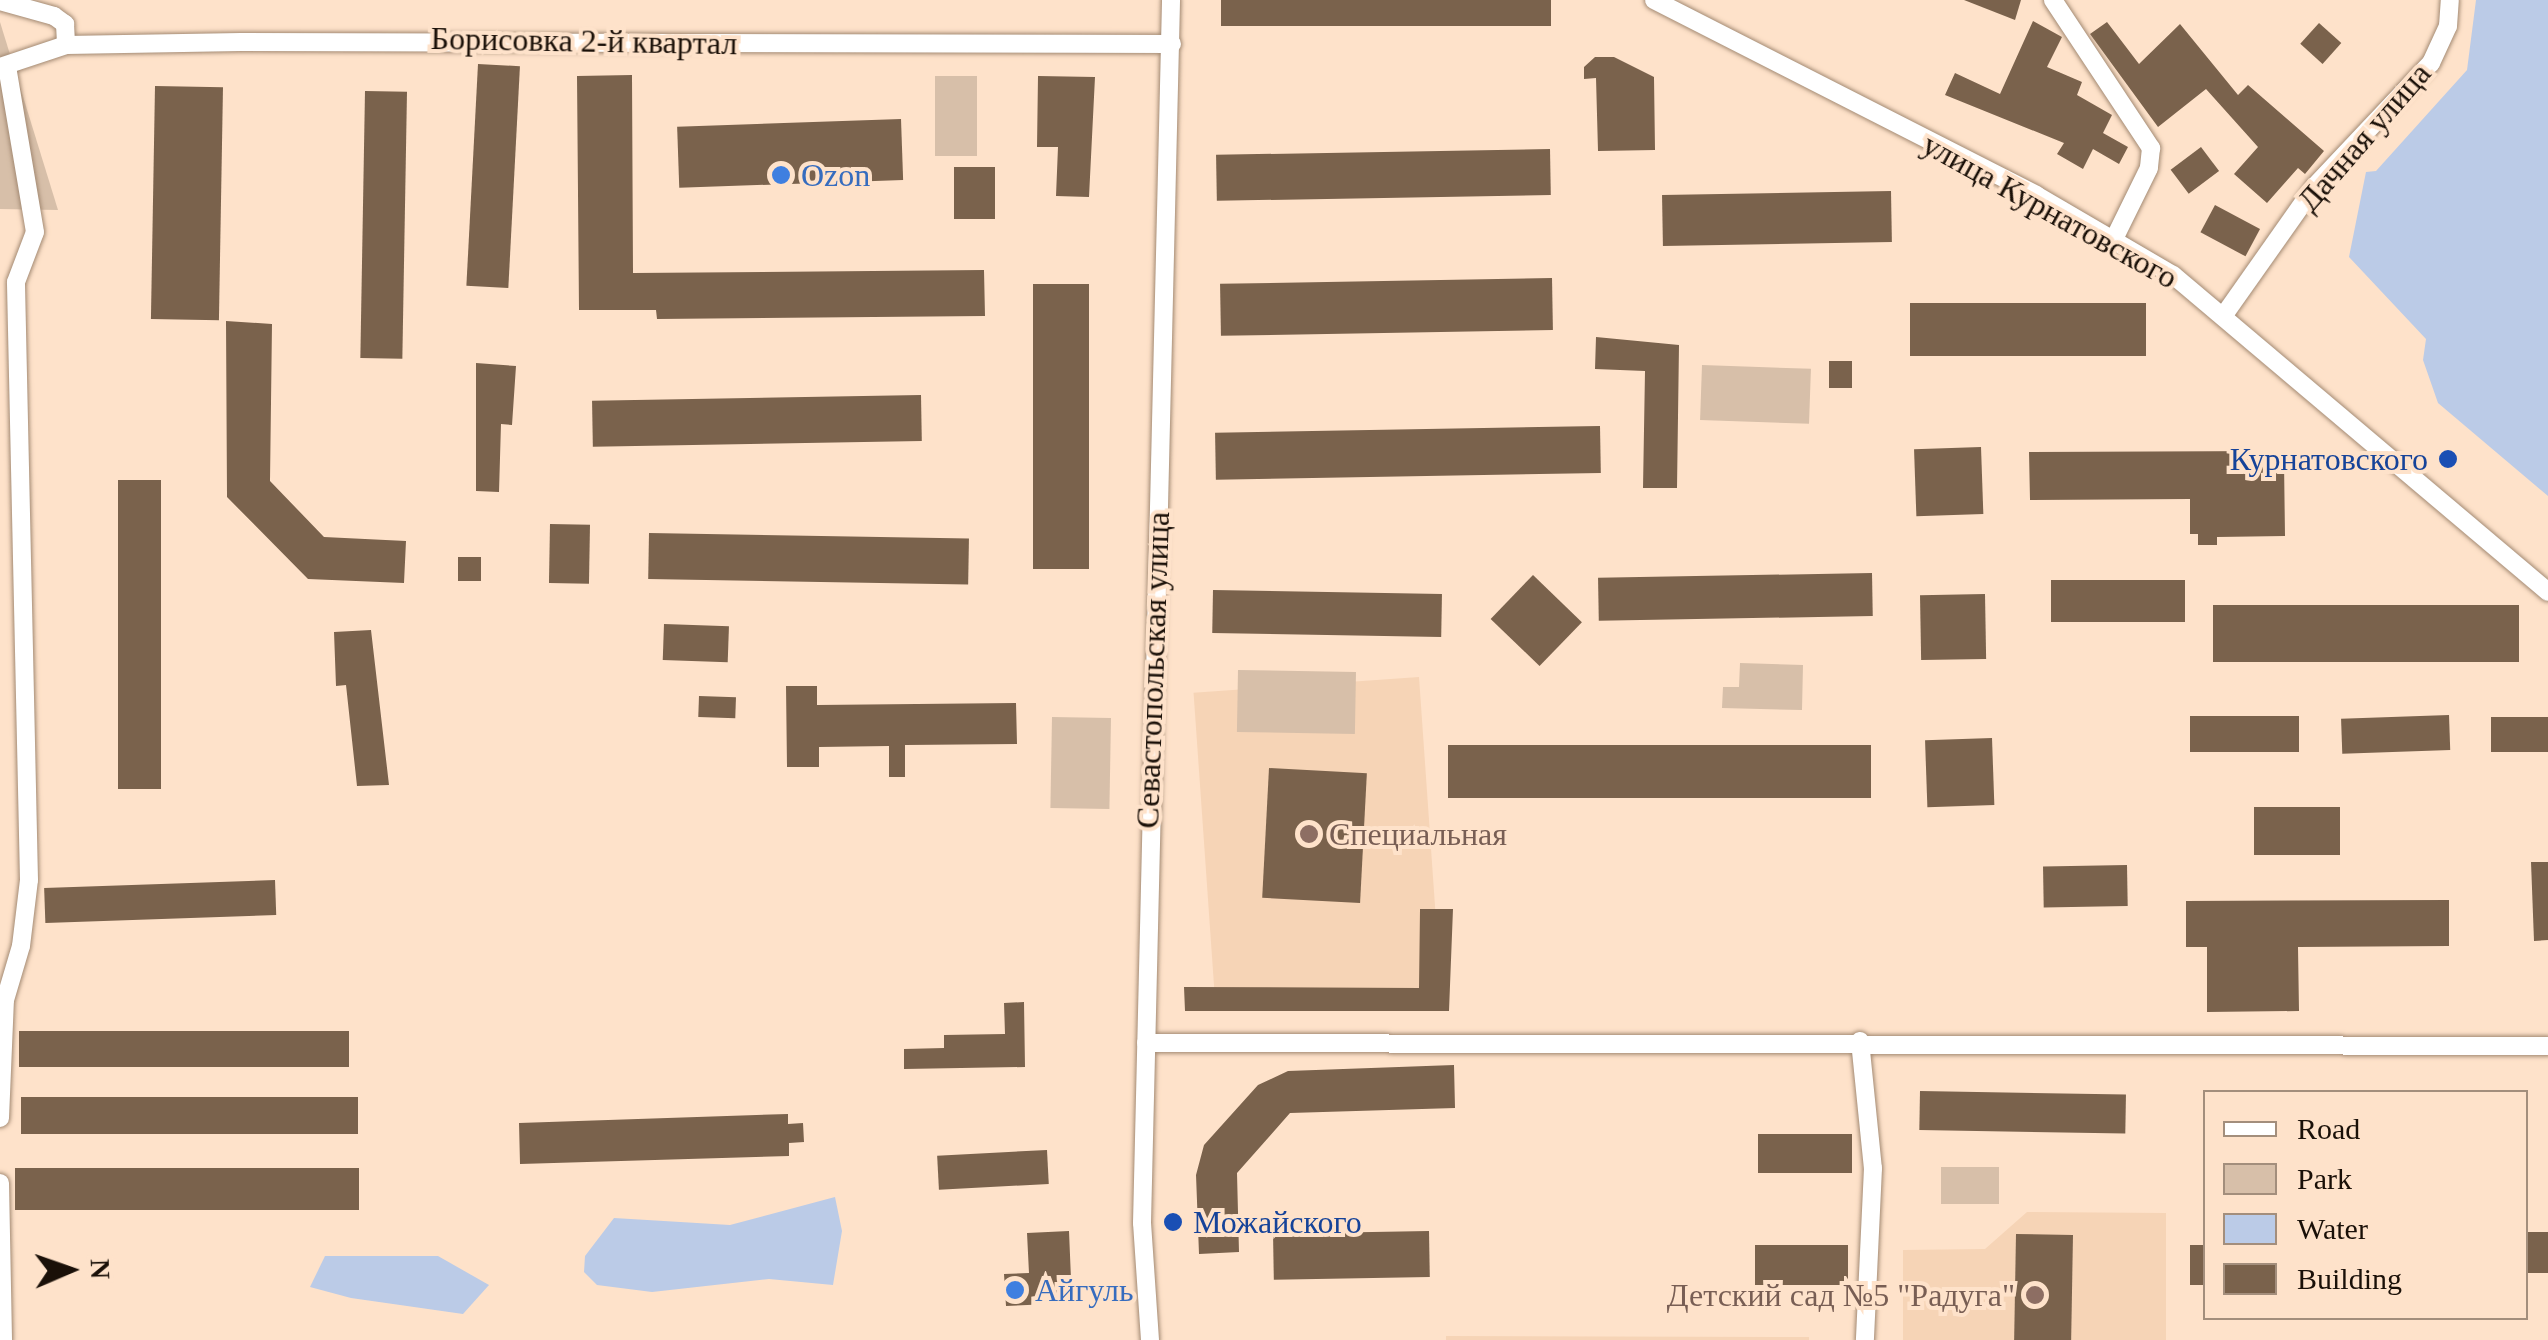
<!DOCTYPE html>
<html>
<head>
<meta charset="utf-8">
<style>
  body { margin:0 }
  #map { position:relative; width:2548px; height:1340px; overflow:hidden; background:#fee2ca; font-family:"Times New Roman",serif }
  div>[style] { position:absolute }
  .built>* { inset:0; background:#f6d4b6; transform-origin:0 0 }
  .green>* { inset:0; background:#d7bfa9; transform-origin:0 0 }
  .water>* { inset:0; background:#bbcbe7 }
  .building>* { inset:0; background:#7a624c; transform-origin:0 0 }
  .roads { filter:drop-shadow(0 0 2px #a38a73) drop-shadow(0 0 2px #a38a73) }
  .minor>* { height:18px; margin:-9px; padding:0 9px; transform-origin:9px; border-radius:9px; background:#fff }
  .dots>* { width:28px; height:28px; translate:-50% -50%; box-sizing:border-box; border:5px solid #fee2ca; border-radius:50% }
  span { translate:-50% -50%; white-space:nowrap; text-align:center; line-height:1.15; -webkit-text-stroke:8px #fee2ca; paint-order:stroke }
  .street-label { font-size:32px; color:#1a1008 }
  .shop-label { font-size:32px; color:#366cbe }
  .left { translate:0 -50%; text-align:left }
  .transit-label { font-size:32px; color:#164399 }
  .right { translate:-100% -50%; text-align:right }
  .education-label { font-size:32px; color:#785e54 }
  .legend { position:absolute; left:2203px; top:1090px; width:325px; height:230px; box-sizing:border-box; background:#fee2ca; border:2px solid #a38e7c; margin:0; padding:12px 18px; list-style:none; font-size:30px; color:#1a1008 }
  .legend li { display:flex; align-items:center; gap:20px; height:50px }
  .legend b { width:50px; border:2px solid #a38e7c }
  .north { position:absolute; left:20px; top:1220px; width:100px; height:100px; -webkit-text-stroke:8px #fee2ca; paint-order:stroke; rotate:88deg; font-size:28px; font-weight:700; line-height:40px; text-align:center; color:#1a1008 }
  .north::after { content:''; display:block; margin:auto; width:35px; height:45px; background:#1a1008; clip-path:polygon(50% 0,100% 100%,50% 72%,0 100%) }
</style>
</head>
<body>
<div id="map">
  <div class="built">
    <i style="left:1419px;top:677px;width:312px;height:226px;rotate:86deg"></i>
    <i style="clip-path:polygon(2027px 1212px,2166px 1213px,2166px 1340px,1903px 1340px,1903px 1250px,1985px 1249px)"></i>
    <i style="clip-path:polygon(1446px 1336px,1809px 1337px,1809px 1340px,1446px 1340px)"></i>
  </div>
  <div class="green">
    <i style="clip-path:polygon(0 22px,58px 210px,0 209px)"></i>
    <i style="left:935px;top:76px;width:42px;height:80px"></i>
    <i style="left:1702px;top:365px;width:109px;height:55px;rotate:2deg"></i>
    <i style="clip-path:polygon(1740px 663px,1803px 665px,1802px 710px,1722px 708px,1723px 687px,1739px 687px)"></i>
    <i style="left:1238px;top:670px;width:118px;height:62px;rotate:1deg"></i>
    <i style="left:1052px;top:717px;width:59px;height:91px;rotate:1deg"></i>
    <i style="left:1941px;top:1167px;width:58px;height:37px"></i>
  </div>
  <div class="water">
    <i style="clip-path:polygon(2476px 0,2548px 0,2548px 496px,2438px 403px,2423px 360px,2426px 339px,2349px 257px,2366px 172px,2376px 171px,2467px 70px)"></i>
    <i style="clip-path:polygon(835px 1197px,842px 1231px,833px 1285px,769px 1279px,652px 1292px,597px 1285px,584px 1272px,585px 1256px,614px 1218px,730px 1225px)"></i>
    <i style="clip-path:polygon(325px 1256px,438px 1256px,489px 1285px,463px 1314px,351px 1298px,310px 1287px)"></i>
  </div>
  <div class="building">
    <i style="left:1221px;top:0;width:330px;height:26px"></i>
    <i style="clip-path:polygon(1964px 0,2021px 0,2015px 20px)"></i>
    <i style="clip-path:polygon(2033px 21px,2062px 37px,2047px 67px,2082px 82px,2077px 95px,2112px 115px,2103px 133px,2128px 147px,2119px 164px,2093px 149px,2083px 169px,2057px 154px,2064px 143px,1945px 95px,1955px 73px,2000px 94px)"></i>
    <i style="clip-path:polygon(2107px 22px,2139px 64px,2180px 24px,2238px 95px,2248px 85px,2324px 151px,2305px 174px,2298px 168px,2267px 203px,2234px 174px,2258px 147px,2206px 89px,2158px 127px,2090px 34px)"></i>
    <i style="left:2319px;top:23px;width:30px;height:28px;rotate:42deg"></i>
    <i style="clip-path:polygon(1595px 57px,1614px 57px,1654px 77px,1655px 150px,1598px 151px,1596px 78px,1584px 79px,1584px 67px)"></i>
    <i style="left:478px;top:64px;width:42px;height:222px;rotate:3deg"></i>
    <i style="clip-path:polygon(632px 75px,633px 273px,984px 270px,985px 316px,657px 319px,656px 310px,579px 310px,577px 76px)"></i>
    <i style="clip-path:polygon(1038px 76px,1095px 77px,1089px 197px,1056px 196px,1058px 147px,1037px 147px)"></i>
    <i style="left:155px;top:86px;width:68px;height:233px;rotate:1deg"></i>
    <i style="left:365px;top:91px;width:42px;height:267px;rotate:1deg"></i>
    <i style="left:901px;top:119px;width:61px;height:224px;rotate:88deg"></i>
    <i style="left:2201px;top:147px;width:30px;height:38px;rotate:53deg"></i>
    <i style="left:1550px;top:149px;width:46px;height:334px;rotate:89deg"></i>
    <i style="left:954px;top:167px;width:41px;height:52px"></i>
    <i style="left:1891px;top:191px;width:51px;height:229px;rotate:89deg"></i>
    <i style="left:2215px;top:205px;width:51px;height:31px;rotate:28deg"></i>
    <i style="left:1552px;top:278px;width:52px;height:332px;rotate:89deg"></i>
    <i style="left:1033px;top:284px;width:56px;height:285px"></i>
    <i style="left:2146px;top:303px;width:53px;height:236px;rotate:90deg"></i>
    <i style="clip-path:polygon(226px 321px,272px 324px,270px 481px,324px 537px,406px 541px,404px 583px,308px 579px,227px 497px)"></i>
    <i style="clip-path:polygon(1596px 337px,1679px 345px,1677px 488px,1643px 488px,1645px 371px,1595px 369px)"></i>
    <i style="left:1829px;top:361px;width:23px;height:27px"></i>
    <i style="clip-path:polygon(476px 363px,516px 366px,512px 425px,501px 424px,499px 492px,476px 491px)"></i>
    <i style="left:921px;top:395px;width:46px;height:329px;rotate:89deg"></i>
    <i style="left:1600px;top:426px;width:47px;height:385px;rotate:89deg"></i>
    <i style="left:1981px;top:447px;width:67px;height:67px;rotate:88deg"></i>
    <i style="clip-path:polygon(2272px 451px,2272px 461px,2284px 461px,2285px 536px,2217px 537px,2217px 545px,2198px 545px,2198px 534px,2190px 534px,2190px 499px,2030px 500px,2029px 452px)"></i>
    <i style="left:118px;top:480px;width:43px;height:309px"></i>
    <i style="left:550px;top:524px;width:40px;height:59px;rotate:1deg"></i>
    <i style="left:649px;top:533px;width:320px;height:46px;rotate:1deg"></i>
    <i style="left:458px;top:557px;width:23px;height:24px"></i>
    <i style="left:1872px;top:573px;width:43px;height:274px;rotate:89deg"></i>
    <i style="left:1533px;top:575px;width:68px;height:61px;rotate:44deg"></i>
    <i style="left:2185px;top:580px;width:42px;height:134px;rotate:90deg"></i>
    <i style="left:1213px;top:590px;width:229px;height:43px;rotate:1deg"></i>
    <i style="left:1985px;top:594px;width:65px;height:65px;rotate:89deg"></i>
    <i style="left:2519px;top:605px;width:57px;height:306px;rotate:90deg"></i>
    <i style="left:664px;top:624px;width:65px;height:36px;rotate:2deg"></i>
    <i style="clip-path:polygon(371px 630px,389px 785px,357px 786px,346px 685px,336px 686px,334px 632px)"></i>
    <i style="clip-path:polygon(786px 686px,817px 686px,817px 705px,1016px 703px,1017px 744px,905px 745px,905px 777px,889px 777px,889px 746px,819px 747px,819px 767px,787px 767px)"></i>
    <i style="left:699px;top:696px;width:37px;height:21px;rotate:2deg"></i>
    <i style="left:2449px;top:715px;width:35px;height:108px;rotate:88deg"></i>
    <i style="left:2190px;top:716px;width:109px;height:36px"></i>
    <i style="left:2548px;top:717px;width:35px;height:57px;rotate:90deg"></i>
    <i style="left:1992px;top:738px;width:67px;height:67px;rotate:88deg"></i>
    <i style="left:1871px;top:745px;width:53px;height:423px;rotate:90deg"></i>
    <i style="left:1269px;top:768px;width:98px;height:130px;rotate:3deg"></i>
    <i style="left:2340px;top:807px;width:48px;height:86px;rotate:90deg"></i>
    <i style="clip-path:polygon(2531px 862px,2548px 862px,2548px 940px,2534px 941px)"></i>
    <i style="left:2127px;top:865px;width:41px;height:84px;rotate:89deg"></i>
    <i style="left:275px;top:880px;width:35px;height:231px;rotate:88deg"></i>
    <i style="clip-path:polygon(2449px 900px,2449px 946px,2298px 947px,2299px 1011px,2207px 1012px,2207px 947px,2186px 947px,2186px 901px)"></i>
    <i style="clip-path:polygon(1420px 909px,1453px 909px,1449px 1011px,1185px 1011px,1184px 987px,1419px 988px)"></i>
    <i style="clip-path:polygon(1024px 1002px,1025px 1067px,904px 1069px,904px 1049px,944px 1048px,944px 1035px,1005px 1034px,1004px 1003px)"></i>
    <i style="left:349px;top:1031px;width:36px;height:330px;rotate:90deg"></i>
    <i style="clip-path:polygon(1454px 1065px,1455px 1108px,1290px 1113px,1237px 1173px,1239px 1252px,1199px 1254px,1196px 1175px,1204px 1145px,1258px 1085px,1288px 1071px)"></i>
    <i style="left:1920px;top:1091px;width:206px;height:39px;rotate:1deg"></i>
    <i style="left:358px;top:1097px;width:37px;height:337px;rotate:90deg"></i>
    <i style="clip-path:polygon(788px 1114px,788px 1124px,803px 1123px,804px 1142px,789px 1143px,789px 1156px,520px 1164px,519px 1123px)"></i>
    <i style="left:1852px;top:1134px;width:39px;height:94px;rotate:90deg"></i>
    <i style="left:1047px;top:1150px;width:34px;height:110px;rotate:87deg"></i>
    <i style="left:15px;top:1168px;width:344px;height:42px"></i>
    <i style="clip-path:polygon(1069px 1231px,1072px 1303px,1006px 1306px,1004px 1274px,1029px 1273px,1027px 1233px)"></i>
    <i style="left:1429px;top:1231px;width:46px;height:156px;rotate:89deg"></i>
    <i style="left:2526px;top:1232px;width:22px;height:41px"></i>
    <i style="left:2016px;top:1234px;width:57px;height:106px;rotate:1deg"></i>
    <i style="left:1848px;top:1245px;width:40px;height:93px;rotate:90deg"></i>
    <i style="left:2190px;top:1245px;width:16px;height:40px"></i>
  </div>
  <div class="roads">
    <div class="minor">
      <i style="left:1654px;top:0;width:429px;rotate:27deg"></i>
      <i style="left:2036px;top:195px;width:159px;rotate:30.3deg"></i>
      <i style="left:2173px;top:275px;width:491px;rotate:40.2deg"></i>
      <i style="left:2053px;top:0;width:178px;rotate:56.5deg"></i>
      <i style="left:2151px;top:148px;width:20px;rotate:96deg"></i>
      <i style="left:2149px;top:168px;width:79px;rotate:116.2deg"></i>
      <i style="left:0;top:1px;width:56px;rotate:15.5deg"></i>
      <i style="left:54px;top:16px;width:14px;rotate:36deg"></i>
      <i style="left:65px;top:24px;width:21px;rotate:87deg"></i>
      <i style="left:0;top:67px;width:70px;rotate:-18.4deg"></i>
      <i style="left:66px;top:45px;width:175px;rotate:-1deg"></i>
      <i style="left:241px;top:42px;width:931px;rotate:0.12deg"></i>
      <i style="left:2224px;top:315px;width:158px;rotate:-54.8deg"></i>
      <i style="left:2315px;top:186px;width:169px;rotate:-46.7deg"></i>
      <i style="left:2431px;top:63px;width:41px;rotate:-65.3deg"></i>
      <i style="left:2448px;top:26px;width:26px;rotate:-86deg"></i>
      <i style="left:1860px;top:1041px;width:128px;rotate:84.2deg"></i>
      <i style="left:1873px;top:1168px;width:172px;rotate:92.7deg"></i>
      <i style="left:1146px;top:1043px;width:1402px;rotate:0.12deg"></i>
      <i style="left:0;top:1118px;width:118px;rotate:-87.6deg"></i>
      <i style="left:5px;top:1000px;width:56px;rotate:-73.5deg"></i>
      <i style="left:21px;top:946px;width:66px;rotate:-83.1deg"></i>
      <i style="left:29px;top:880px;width:598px;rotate:-91.25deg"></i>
      <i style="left:16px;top:282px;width:53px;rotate:-69.2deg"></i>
      <i style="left:35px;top:232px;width:167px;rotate:-99.6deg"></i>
      <i style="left:0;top:1183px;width:157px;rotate:88.9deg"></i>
      <i style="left:1150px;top:1340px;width:117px;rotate:-93.9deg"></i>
      <i style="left:1142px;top:1223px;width:1223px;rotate:-88.64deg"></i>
    </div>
  </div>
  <div class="dots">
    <i style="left:781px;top:175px;background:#3f7fe0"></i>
    <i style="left:2448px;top:459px;background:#1a4fb4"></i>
    <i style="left:1309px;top:834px;background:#8d6e63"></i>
    <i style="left:1173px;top:1222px;background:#1a4fb4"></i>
    <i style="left:1015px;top:1290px;background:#3f7fe0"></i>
    <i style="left:2035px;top:1295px;background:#8d6e63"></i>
  </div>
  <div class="street-label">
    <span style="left:584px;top:41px;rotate:1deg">Борисовка 2-й квартал</span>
    <span style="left:2364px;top:137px;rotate:-49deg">Дачная улица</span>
    <span style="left:2050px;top:211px;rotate:29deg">улица Курнатовского</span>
    <span style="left:1153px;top:670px;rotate:-88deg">Севастопольская улица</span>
  </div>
  <div class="shop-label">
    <span class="left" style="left:801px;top:175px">Ozon</span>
    <span class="left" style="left:1035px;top:1290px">Айгуль</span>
  </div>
  <div class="transit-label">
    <span class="right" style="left:2428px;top:459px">Курнатовского</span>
    <span class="left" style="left:1193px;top:1222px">Можайского</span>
  </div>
  <div class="education-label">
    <span class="left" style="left:1329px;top:834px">Специальная</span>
    <span class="right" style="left:2015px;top:1295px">Детский сад №5 "Радуга"</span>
  </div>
  <ul class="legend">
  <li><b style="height:12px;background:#fff"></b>Road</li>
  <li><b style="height:28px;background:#d7bfa9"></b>Park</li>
  <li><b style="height:28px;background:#bbcbe7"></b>Water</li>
  <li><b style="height:28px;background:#7a624c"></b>Building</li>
  </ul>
  <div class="north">N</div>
</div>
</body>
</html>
